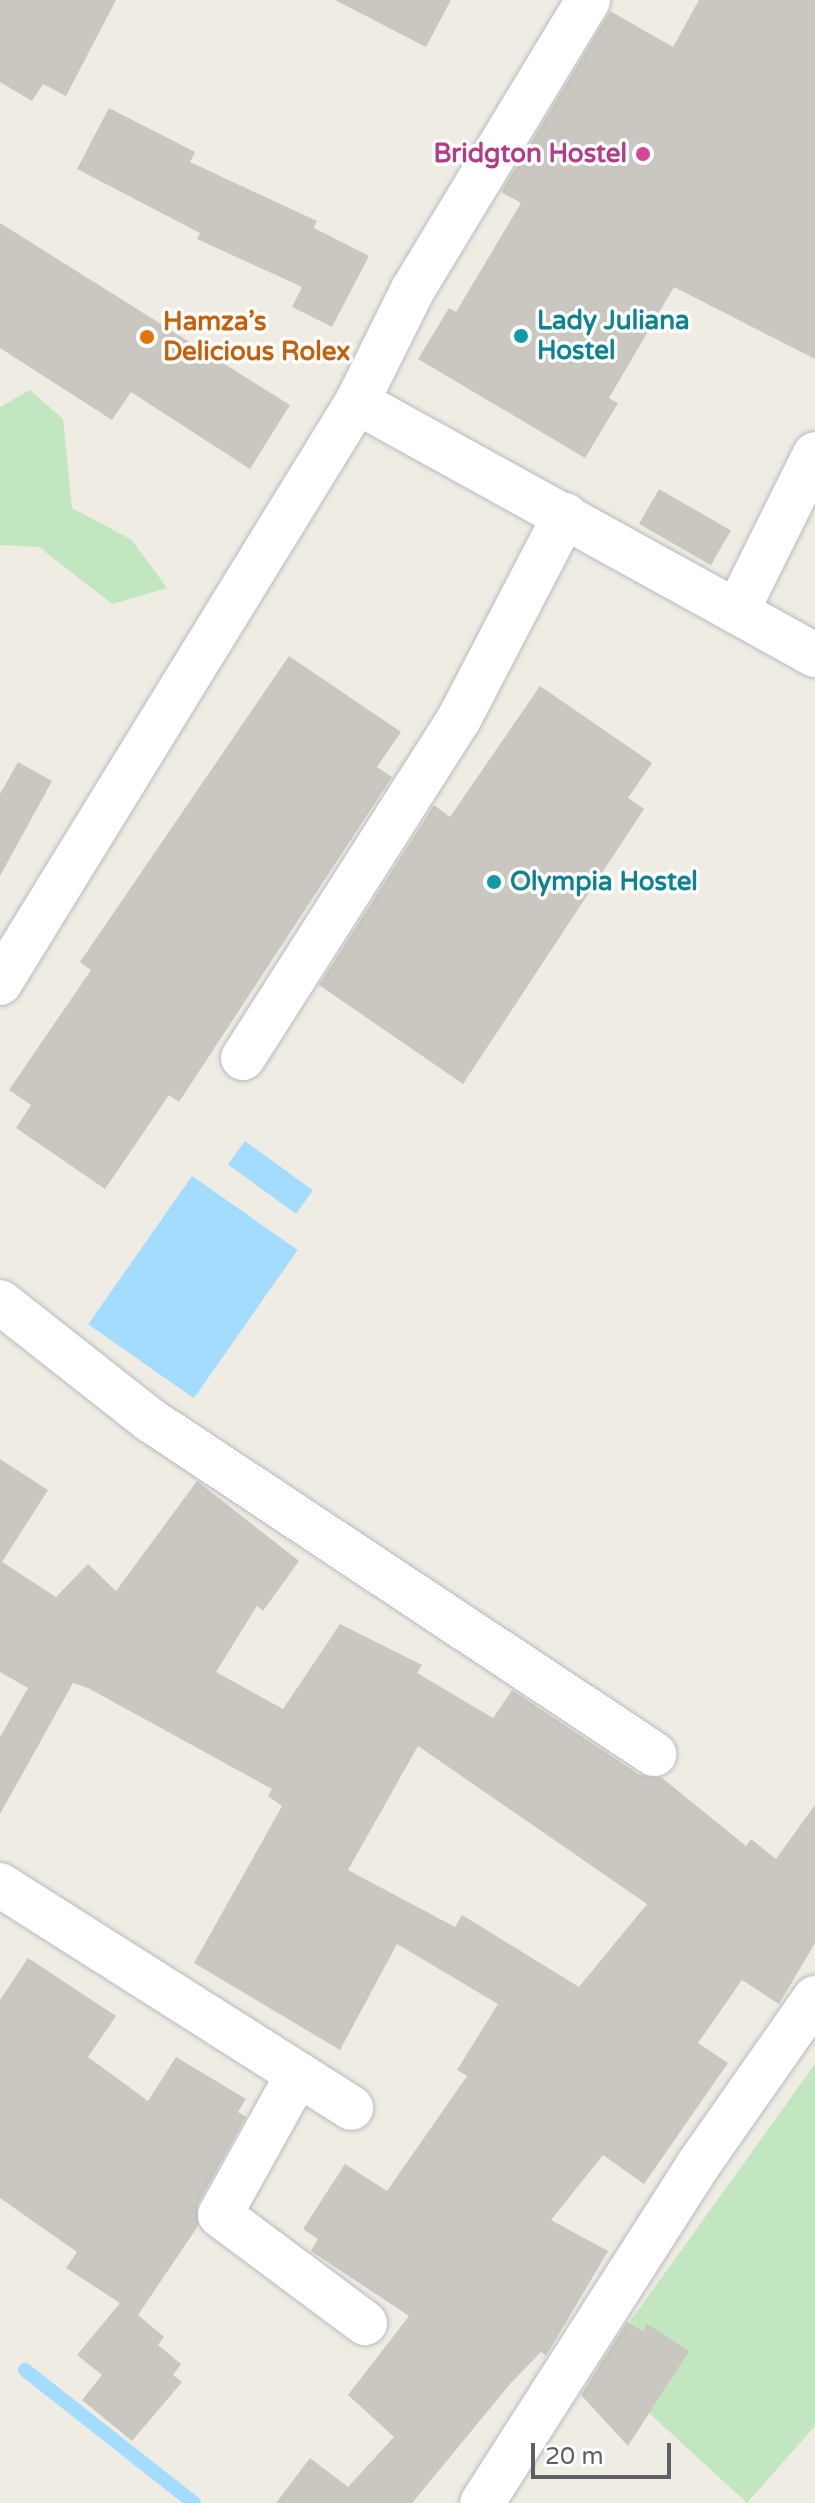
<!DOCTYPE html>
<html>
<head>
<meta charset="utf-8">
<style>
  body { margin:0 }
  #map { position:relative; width:815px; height:2503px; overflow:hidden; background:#efece4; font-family:"Varela Round",sans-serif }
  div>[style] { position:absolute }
  .green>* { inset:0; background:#c2e7c0 }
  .water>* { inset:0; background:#a4dcff; transform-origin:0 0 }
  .stream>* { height:14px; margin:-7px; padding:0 7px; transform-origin:7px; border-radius:7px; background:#a4dcff }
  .building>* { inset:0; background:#cac7c1; transform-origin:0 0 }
  .roads { filter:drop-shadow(0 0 2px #b7babe) drop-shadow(0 0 2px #b7babe) }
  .minor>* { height:44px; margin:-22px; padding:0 22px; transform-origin:22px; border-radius:22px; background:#fff }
  .dots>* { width:22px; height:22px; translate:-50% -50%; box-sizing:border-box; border:4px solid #fff; border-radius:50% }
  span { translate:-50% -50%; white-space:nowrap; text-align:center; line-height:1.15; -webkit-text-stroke:7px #fff; paint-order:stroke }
  .hotel-label { font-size:26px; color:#b23c85; font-weight:700 }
  .right { translate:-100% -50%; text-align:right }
  .culture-label { font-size:26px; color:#0d838f; font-weight:700 }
  .left { translate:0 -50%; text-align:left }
  .food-label { font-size:26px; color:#c56008; font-weight:700 }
  .scale { position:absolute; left:531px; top:2443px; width:140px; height:36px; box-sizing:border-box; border:4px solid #5c6065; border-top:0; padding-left:10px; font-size:24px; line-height:28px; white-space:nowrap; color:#5c6065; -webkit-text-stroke:6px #fff; paint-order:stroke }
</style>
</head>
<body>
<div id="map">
  <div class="green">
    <i style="clip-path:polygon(30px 390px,63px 419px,72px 508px,132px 540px,167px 588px,112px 604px,39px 547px,0 545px,0 407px)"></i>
    <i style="clip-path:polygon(815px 2064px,815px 2426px,747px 2503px,598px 2366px)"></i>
  </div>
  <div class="water">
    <i style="left:245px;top:1141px;width:84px;height:29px;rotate:36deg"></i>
    <i style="left:192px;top:1176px;width:129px;height:181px;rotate:35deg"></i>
  </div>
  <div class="stream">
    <i style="left:25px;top:2370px;width:215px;rotate:38.2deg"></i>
  </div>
  <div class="building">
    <i style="clip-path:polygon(0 0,116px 0,66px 96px,43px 84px,32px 101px,0 82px)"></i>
    <i style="clip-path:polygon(335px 0,451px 0,426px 47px)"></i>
    <i style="clip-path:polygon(699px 0,815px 0,815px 359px,674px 287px,609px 398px,618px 403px,585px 458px,418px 359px,449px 308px,456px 312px,521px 203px,501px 192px,610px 11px,673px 47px)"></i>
    <i style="clip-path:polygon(109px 108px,195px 152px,190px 162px,317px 221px,314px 228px,369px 256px,332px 327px,292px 307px,302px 287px,197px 239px,200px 233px,77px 169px)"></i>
    <i style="clip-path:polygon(0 223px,290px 405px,250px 469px,131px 392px,112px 420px,0 348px)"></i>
    <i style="left:659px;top:489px;width:83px;height:40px;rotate:30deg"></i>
    <i style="clip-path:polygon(289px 656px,401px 732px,377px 767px,392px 777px,179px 1102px,169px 1095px,105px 1189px,16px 1128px,31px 1105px,9px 1090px,91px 970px,80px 962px)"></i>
    <i style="clip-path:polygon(540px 686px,652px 763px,628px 798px,644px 809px,463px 1084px,319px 985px,434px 805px,450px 817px)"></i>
    <i style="clip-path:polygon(18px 762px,52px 781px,0 876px,0 794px)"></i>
    <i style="clip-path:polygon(evenodd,0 1459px,48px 1490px,2px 1562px,56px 1597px,88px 1564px,116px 1591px,197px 1481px,299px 1561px,263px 1611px,257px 1606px,216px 1672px,283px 1709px,340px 1624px,422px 1665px,417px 1673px,493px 1718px,512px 1690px,640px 1775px,661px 1777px,746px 1846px,751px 1839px,776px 1859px,815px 1805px,815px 1943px,779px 2004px,742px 1980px,698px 2043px,728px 2063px,644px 2184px,603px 2155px,551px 2220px,608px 2251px,546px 2356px,541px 2352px,511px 2383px,412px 2503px,276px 2503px,310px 2458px,348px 2487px,394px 2437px,348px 2395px,409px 2316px,311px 2251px,318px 2239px,303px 2229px,345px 2164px,387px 2191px,467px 2076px,457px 2070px,498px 2004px,397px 1944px,340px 2050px,194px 1963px,282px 1806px,268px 1796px,272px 1789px,88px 1688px,73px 1683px,0 1814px,0 1737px,28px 1688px,0 1672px,0 1459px,418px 1746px,647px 1904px,579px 1987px,462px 1915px,455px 1927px,348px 1870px,418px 1746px)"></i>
    <i style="clip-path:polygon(28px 1958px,116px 2016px,88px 2057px,148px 2101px,176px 2057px,246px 2099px,238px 2112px,246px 2117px,198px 2204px,198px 2226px,138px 2315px,164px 2337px,158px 2345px,181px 2364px,173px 2375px,182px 2382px,132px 2441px,82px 2400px,102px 2375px,77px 2355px,120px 2303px,66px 2268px,77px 2252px,0 2198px,0 2000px)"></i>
    <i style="clip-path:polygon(627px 2322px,643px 2331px,647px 2324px,689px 2351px,628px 2446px,581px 2395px)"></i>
  </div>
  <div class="roads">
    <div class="minor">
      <i style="left:357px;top:402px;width:523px;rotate:28.92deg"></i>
      <i style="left:737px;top:611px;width:175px;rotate:-63.6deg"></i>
      <i style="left:0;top:983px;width:682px;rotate:-58.43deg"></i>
      <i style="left:357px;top:402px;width:124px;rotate:-63.6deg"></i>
      <i style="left:412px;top:291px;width:340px;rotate:-58.8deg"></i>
      <i style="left:243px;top:1058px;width:402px;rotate:-57.5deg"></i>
      <i style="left:459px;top:719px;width:230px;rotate:-62.5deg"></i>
      <i style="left:0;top:1302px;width:191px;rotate:38.2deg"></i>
      <i style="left:150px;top:1420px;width:605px;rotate:33.53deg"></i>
      <i style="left:0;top:1885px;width:416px;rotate:32.4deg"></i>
      <i style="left:298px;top:2074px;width:161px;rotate:119deg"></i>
      <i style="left:220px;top:2215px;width:181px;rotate:36.7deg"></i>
      <i style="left:482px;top:2503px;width:401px;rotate:-57.4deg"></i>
      <i style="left:698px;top:2165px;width:204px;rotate:-55deg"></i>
    </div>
  </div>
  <div class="dots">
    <i style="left:643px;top:154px;background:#d1479c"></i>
    <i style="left:521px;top:336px;background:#0f9aa8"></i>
    <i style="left:147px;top:337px;background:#e8710a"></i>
    <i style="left:494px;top:882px;background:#0f9aa8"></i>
  </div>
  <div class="hotel-label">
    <span class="right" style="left:627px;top:154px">Bridgton Hostel</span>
  </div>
  <div class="culture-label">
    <span class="left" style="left:537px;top:336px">Lady Juliana<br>Hostel</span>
    <span class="left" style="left:510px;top:882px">Olympia Hostel</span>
  </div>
  <div class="food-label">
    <span class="left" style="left:163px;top:337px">Hamza’s<br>Delicious Rolex</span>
  </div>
  <div class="scale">20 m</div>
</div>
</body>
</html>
